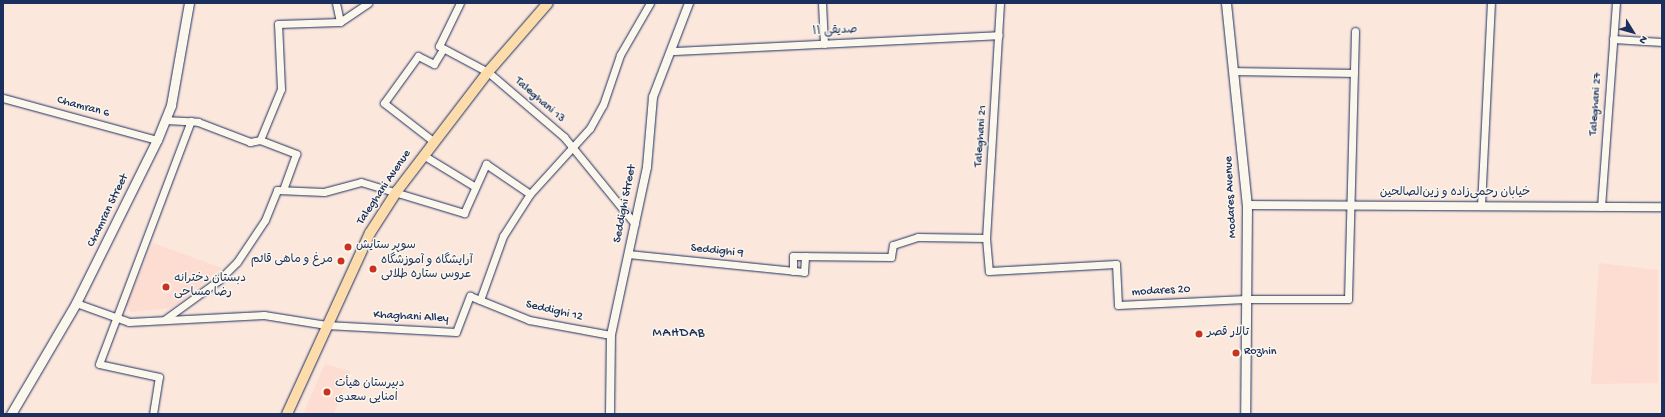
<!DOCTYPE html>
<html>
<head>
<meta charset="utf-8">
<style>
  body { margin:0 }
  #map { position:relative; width:1665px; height:417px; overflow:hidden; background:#fce7dd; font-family:"Gochi Hand","Playpen Sans Arabic",sans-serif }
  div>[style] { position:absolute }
  .built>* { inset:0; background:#fddcd2 }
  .roads { filter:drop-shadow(0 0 1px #1b2f5e) drop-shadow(0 0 1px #1b2f5e) }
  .minor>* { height:7px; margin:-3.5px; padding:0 3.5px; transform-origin:3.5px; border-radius:3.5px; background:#fbf7ec }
  .tertiary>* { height:8px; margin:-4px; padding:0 4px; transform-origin:4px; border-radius:4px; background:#fbf7ec }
  .secondary>* { height:9px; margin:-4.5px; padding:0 4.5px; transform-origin:4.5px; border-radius:4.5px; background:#fbf7ec }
  .primary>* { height:10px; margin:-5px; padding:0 5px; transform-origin:5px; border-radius:5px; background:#fddcac }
  .dots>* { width:11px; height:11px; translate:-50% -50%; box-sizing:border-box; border:2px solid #fbf7ec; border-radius:50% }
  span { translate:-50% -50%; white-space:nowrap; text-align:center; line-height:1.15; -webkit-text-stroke:3px #fbf7ec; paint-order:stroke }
  .street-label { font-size:12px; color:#1b2f5e }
  .poi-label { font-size:12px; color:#1b2f5e }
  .left { translate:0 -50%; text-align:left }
  .right { translate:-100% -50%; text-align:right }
  .neighbourhood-label { font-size:13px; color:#1b2f5e; letter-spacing:1px }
  .frame { position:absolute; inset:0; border:4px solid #1b2f5e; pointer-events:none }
  .north { position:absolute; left:1613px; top:12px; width:40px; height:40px; -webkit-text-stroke:3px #fbf7ec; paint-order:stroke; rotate:127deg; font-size:11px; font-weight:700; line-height:16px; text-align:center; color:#1b2f5e }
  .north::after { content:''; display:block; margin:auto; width:14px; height:18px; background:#1b2f5e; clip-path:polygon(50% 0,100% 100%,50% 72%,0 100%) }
</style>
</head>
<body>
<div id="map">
  <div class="built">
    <i style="clip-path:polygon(153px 243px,222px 268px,172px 308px,131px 312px,126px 305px)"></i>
    <i style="clip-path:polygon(1599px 263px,1658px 270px,1658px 383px,1591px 384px)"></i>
    <i style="clip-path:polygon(325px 364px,350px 371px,334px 414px,303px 414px)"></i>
  </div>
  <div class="roads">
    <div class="minor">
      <i style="left:336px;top:3px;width:19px;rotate:78deg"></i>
      <i style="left:460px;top:3px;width:48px;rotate:116deg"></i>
      <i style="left:439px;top:46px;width:55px;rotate:28deg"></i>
      <i style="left:488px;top:72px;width:100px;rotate:40.5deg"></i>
      <i style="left:564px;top:137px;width:112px;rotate:50.8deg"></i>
      <i style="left:822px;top:3px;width:41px;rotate:87.2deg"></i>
      <i style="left:1000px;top:3px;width:235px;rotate:93.4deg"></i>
      <i style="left:986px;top:238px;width:33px;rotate:85deg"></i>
      <i style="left:989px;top:271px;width:127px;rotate:-3.2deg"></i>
      <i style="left:1116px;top:264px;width:41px;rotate:87.2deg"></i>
      <i style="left:1118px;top:305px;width:128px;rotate:-2.7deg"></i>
      <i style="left:1246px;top:299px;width:102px"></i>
      <i style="left:1348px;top:299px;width:268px;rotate:-88.5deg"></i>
      <i style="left:1613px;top:39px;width:49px;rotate:3.5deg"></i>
      <i style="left:673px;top:51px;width:326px;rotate:-2.8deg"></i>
      <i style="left:1233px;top:71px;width:121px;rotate:0.9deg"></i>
      <i style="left:3px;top:98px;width:160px;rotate:15.3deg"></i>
      <i style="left:165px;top:120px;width:33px;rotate:3deg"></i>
      <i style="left:198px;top:122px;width:56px;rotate:21deg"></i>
      <i style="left:250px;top:142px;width:10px;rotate:-11deg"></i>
      <i style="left:260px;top:140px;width:55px;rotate:-67.6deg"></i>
      <i style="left:281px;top:89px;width:65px;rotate:-92.6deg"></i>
      <i style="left:278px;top:24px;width:62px;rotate:-1.8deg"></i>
      <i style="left:340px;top:22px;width:34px;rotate:-34deg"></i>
      <i style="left:260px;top:140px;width:39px;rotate:21deg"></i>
      <i style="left:296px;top:154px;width:38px;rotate:110deg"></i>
      <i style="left:433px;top:141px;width:62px;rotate:-142.2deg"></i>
      <i style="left:384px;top:103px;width:58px;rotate:-54.1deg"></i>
      <i style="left:418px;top:56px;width:18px;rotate:27deg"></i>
      <i style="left:434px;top:64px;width:17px;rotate:-59deg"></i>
      <i style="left:423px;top:155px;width:60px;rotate:31.3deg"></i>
      <i style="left:1481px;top:206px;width:203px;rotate:-87.2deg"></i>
      <i style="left:1601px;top:207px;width:205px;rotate:-85.8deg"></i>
      <i style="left:628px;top:254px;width:177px;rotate:5.8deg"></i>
      <i style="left:804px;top:272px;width:16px;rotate:-86deg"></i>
      <i style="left:793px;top:271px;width:15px;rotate:-90deg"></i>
      <i style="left:793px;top:256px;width:98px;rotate:0.6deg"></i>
      <i style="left:891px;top:257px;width:12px;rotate:-81deg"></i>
      <i style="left:893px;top:245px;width:26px;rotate:-18deg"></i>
      <i style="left:918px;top:237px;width:68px;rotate:0.8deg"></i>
      <i style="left:480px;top:300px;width:68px;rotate:-70.2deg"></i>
      <i style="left:503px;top:236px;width:50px;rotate:-57.3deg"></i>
      <i style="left:530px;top:194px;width:89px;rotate:-47.7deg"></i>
      <i style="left:590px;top:128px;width:26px;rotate:-61deg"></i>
      <i style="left:603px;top:105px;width:53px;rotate:-71.2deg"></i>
      <i style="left:620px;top:55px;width:60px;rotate:-60deg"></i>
      <i style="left:76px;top:303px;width:56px;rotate:19.7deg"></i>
      <i style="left:129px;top:322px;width:135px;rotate:-3deg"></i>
      <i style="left:264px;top:315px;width:63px;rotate:9.2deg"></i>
      <i style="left:326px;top:325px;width:130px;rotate:3.1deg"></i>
      <i style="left:456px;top:332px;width:39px;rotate:-69deg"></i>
      <i style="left:470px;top:296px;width:64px;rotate:22.1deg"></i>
      <i style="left:529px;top:320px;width:83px;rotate:10.4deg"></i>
      <i style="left:164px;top:320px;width:68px;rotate:-36deg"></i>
      <i style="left:219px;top:280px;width:25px;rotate:-45deg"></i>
      <i style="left:237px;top:262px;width:50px;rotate:-56.3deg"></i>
      <i style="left:265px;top:220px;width:32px;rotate:-68deg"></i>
      <i style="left:277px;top:190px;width:47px;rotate:2.4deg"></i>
      <i style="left:324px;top:192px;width:38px;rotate:-15deg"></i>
      <i style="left:361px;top:182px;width:108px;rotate:16.8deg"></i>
      <i style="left:464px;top:213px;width:54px;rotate:-65.8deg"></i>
      <i style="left:486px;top:164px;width:53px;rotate:34.3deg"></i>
      <i style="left:153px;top:414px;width:37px;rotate:-81deg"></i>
      <i style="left:159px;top:377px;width:61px;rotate:-167.8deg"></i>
      <i style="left:99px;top:364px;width:260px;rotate:-69.3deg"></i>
    </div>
    <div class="tertiary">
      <i style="left:1247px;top:205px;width:415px;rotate:0.3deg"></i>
      <i style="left:610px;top:414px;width:79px;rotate:-89.3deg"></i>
      <i style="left:611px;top:335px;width:172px;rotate:-77.9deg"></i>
      <i style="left:647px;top:167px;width:70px;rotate:-85.1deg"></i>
      <i style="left:653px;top:97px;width:101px;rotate:-69deg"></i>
    </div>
    <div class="secondary">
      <i style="left:1226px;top:3px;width:203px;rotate:84.1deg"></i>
      <i style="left:1247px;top:205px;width:209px;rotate:90.5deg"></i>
      <i style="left:11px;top:414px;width:129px;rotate:-59.6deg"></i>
      <i style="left:76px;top:303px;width:182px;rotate:-63.6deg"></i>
      <i style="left:157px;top:140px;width:38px;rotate:-68deg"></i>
      <i style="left:171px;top:105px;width:104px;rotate:-80deg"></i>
    </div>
    <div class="primary">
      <i style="left:287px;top:414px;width:199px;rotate:-65.4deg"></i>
      <i style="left:370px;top:233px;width:50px;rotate:-57.3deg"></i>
      <i style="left:397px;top:191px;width:150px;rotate:-52.6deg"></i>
      <i style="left:488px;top:72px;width:91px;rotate:-49deg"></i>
    </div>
  </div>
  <div class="dots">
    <i style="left:348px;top:247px;background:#c8321e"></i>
    <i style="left:341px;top:261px;background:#c8321e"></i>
    <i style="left:373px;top:269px;background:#c8321e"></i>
    <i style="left:166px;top:287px;background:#c8321e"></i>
    <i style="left:1199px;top:334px;background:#c8321e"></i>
    <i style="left:1236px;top:353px;background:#c8321e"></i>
    <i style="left:327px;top:392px;background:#c8321e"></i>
  </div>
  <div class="street-label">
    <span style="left:835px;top:32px;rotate:-3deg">صدیقی ۱۱</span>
    <span style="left:539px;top:101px;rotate:41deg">Taleghani 13</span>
    <span style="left:1597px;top:104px;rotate:-86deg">Taleghani 27</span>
    <span style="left:83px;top:108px;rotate:15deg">Chamran 6</span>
    <span style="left:982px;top:136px;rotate:-86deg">Taleghani 21</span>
    <span style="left:385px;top:188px;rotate:-56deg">Taleghani Avenue</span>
    <span style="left:1455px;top:194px">خیابان رحمی‌زاده و زین‌الصالحین</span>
    <span style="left:1232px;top:197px;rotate:-93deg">Modares Avenue</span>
    <span style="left:626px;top:204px;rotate:-79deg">Seddighi Street</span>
    <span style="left:109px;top:211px;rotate:-64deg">Chamran Street</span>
    <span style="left:717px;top:252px;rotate:6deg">Seddighi 9</span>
    <span style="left:1161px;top:292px;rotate:-3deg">modares 20</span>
    <span style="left:554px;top:312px;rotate:13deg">Seddighi 12</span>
    <span style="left:411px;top:318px;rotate:3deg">Khaghani Alley</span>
  </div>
  <div class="poi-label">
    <span class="left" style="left:356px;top:247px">سوپر ستایش</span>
    <span class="right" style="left:333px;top:261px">مرغ و ماهی قائم</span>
    <span class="left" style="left:381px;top:269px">آرایشگاه و آموزشگاه<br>عروس ستاره طلائی</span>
    <span class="left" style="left:174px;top:287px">دبستان دخترانه<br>رضا مساحی</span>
    <span class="left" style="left:1207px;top:334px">تالار قصر</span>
    <span class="left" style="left:1244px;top:353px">Rozhin</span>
    <span class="left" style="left:335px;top:392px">دبیرستان هیأت<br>امنایی سعدی</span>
  </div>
  <div class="neighbourhood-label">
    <span style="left:679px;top:334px">MAHDAB</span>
  </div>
  <div class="frame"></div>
  <div class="north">N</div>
</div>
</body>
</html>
